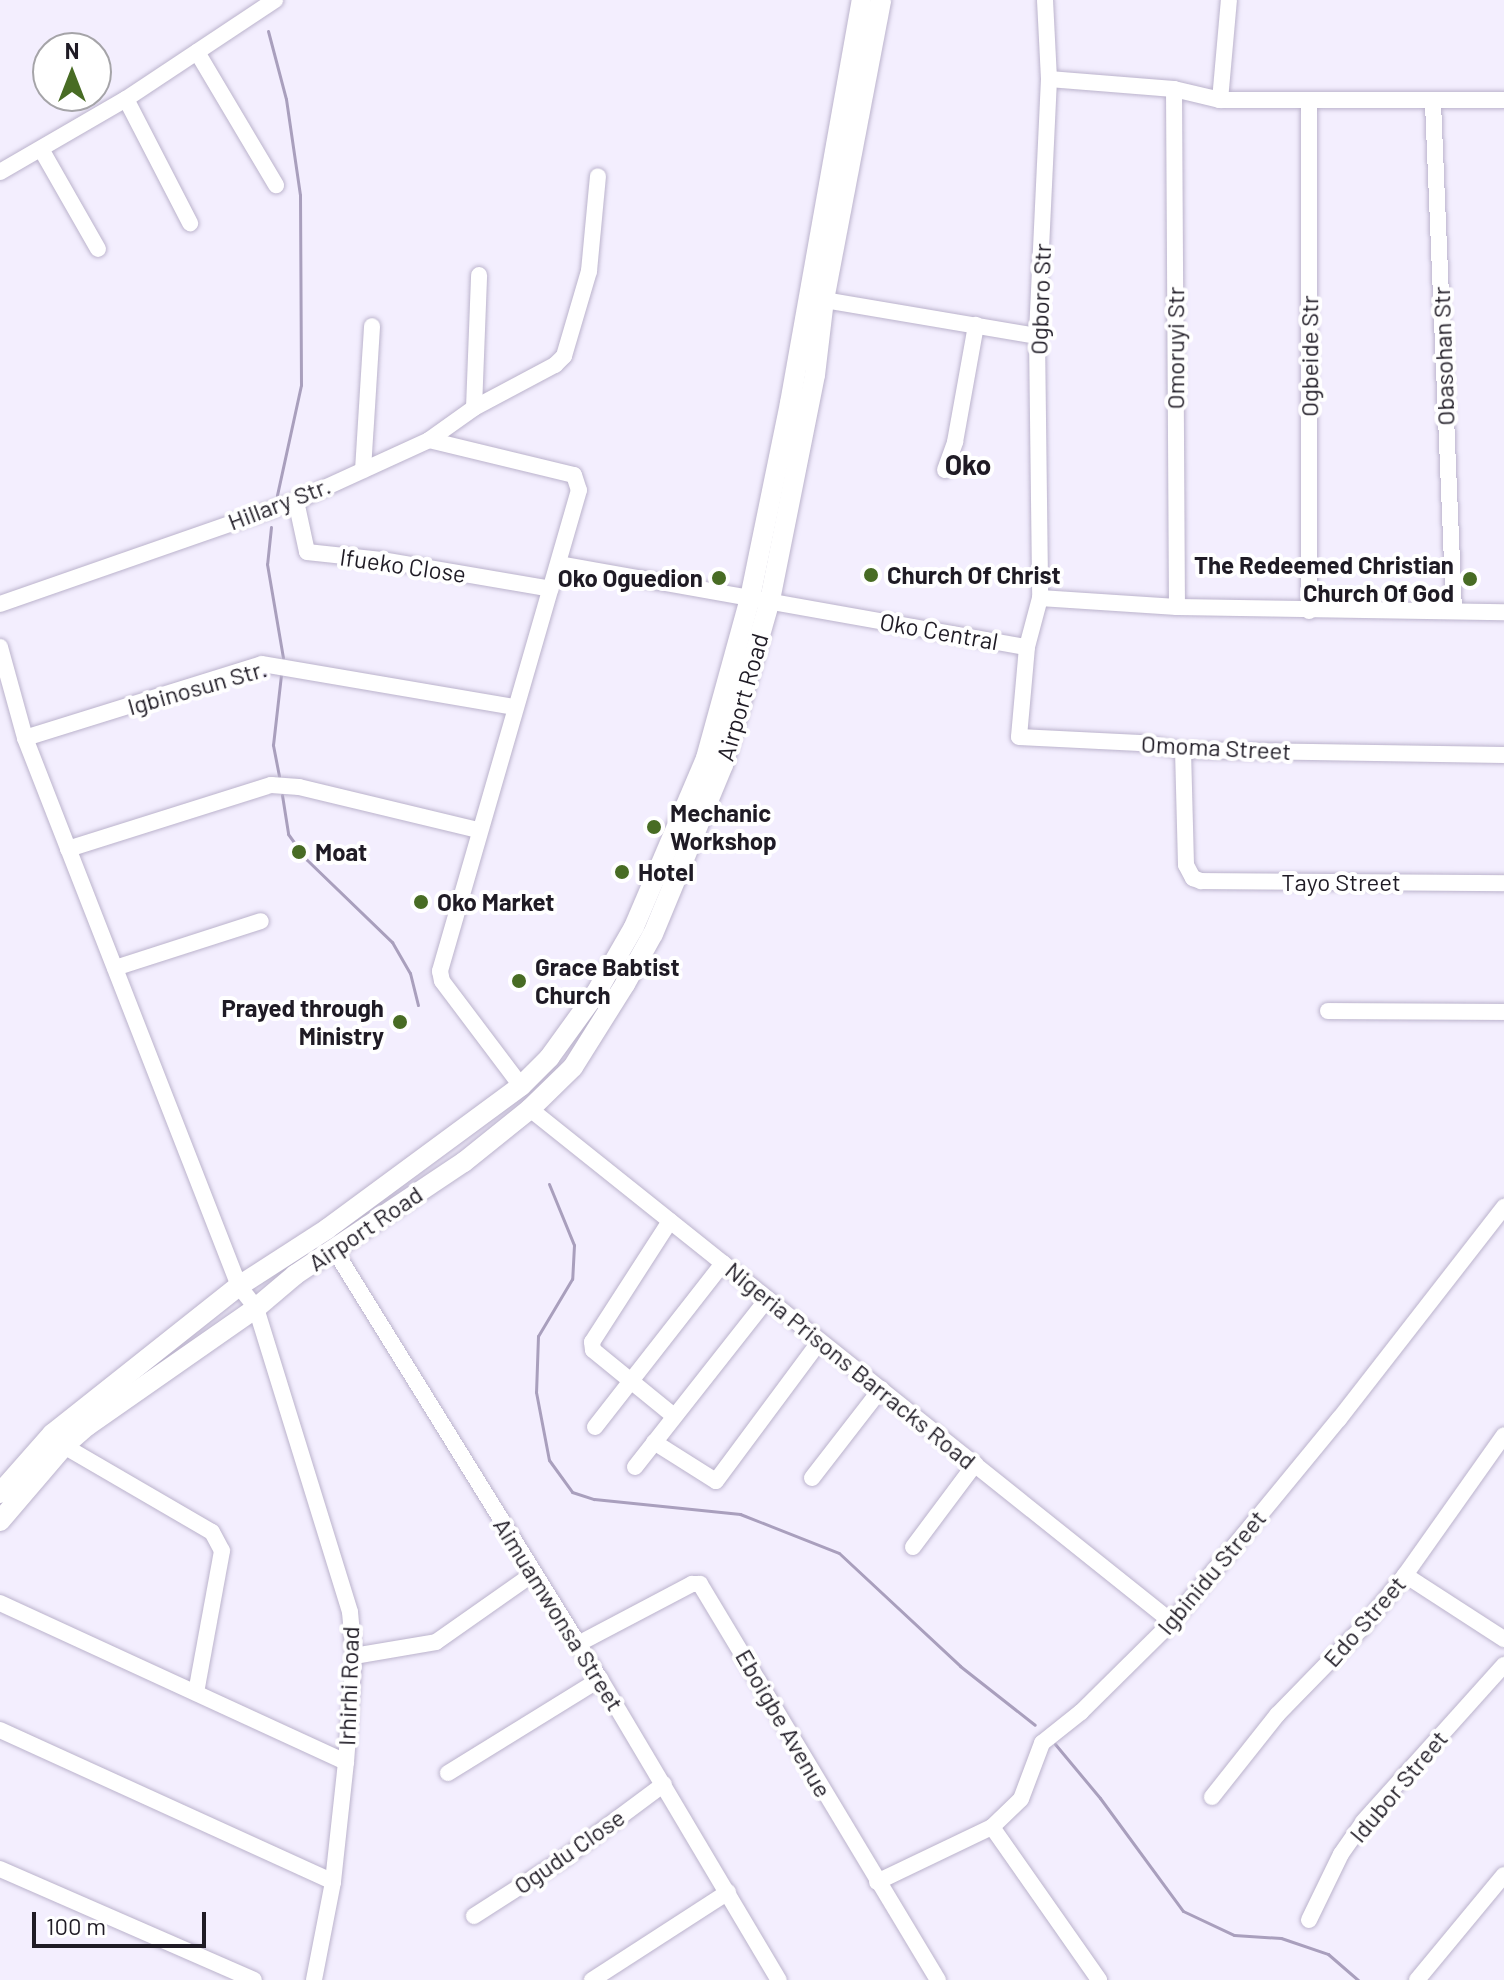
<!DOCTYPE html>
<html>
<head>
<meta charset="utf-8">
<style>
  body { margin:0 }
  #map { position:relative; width:1504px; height:1980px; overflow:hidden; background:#f3eefe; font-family:Barlow,sans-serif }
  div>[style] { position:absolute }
  .stream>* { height:3px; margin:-1.5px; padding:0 1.5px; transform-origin:1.5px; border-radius:1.5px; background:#a99fbd }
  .roads { filter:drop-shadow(0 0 2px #bbb3cc) drop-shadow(0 0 2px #bbb3cc) }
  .minor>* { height:16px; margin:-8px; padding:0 8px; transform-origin:8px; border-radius:8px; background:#fff }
  .major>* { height:20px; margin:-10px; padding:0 10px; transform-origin:10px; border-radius:10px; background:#fff }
  .dots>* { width:22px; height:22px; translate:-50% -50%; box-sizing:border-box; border:4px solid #fff; border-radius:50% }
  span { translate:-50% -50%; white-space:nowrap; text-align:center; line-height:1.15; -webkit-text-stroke:8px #fff; paint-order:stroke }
  .street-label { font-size:24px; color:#1f1b25 }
  .poi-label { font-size:24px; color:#1f1b25; font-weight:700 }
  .right { translate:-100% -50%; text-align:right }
  .left { translate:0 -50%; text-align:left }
  .quarter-label { font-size:28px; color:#1f1b25; font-weight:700 }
  .north { position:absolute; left:32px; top:32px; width:80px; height:80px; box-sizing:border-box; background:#fff; border:2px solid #a5a4a8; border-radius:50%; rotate:0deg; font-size:22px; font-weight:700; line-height:32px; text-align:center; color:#1f1b25 }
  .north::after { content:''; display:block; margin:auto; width:28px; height:36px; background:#486c24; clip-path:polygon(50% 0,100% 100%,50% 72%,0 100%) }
  .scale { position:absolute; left:32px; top:1912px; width:174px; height:36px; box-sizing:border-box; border:4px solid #1f1b25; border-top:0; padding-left:10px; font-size:24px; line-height:28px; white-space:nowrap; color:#1f1b25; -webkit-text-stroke:6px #fff; paint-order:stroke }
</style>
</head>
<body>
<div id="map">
  <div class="stream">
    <i style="left:268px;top:31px;width:70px;rotate:75.2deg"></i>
    <i style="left:286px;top:99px;width:97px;rotate:81.7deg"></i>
    <i style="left:300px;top:195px;width:190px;rotate:89.7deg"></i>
    <i style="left:301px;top:385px;width:113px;rotate:102.3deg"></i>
    <i style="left:271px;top:527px;width:37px;rotate:96deg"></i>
    <i style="left:267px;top:564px;width:95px;rotate:80.3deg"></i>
    <i style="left:279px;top:776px;width:32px;rotate:-101deg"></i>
    <i style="left:273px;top:745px;width:70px;rotate:-83.5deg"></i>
    <i style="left:282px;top:795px;width:39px;rotate:81deg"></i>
    <i style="left:288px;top:834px;width:31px;rotate:54deg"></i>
    <i style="left:306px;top:859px;width:120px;rotate:44deg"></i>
    <i style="left:392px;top:942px;width:36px;rotate:60deg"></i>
    <i style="left:410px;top:973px;width:33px;rotate:76deg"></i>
    <i style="left:549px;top:1184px;width:66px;rotate:67.7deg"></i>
    <i style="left:574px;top:1245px;width:34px;rotate:93deg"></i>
    <i style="left:572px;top:1279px;width:66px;rotate:120.8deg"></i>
    <i style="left:538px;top:1336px;width:56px;rotate:92deg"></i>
    <i style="left:536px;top:1392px;width:69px;rotate:79.2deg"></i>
    <i style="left:549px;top:1460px;width:39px;rotate:54deg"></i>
    <i style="left:572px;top:1492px;width:23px;rotate:18deg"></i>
    <i style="left:594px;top:1499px;width:147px;rotate:5.9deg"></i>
    <i style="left:740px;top:1514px;width:106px;rotate:21.5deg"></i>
    <i style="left:839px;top:1553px;width:166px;rotate:43deg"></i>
    <i style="left:960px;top:1666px;width:95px;rotate:38.2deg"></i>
    <i style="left:1055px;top:1744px;width:70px;rotate:50.2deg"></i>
    <i style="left:1100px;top:1798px;width:140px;rotate:53.7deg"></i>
    <i style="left:1183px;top:1911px;width:56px;rotate:25.2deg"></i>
    <i style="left:1234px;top:1935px;width:47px;rotate:3.7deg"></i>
    <i style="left:1281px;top:1938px;width:50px;rotate:18.8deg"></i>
    <i style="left:1328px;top:1954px;width:40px;rotate:41deg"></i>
  </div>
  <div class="roads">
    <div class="minor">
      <i style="left:1045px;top:0;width:79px;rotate:87.1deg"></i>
      <i style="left:1049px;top:79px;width:257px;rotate:92.7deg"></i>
      <i style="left:1037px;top:336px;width:262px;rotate:89.3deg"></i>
      <i style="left:1040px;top:598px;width:51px;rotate:104.9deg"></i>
      <i style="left:1027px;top:647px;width:90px;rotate:95.1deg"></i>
      <i style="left:1019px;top:737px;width:121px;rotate:2.8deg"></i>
      <i style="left:1140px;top:743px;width:44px;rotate:9.2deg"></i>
      <i style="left:1183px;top:750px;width:321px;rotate:0.9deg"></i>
      <i style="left:197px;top:52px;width:155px;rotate:59.3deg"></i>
      <i style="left:1049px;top:79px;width:125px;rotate:4.6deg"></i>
      <i style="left:1174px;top:89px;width:47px;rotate:13.4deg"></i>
      <i style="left:1220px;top:100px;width:284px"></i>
      <i style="left:1174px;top:89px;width:518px;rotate:89.67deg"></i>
      <i style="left:126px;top:99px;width:140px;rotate:62.7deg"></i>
      <i style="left:1220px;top:100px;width:100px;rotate:-84.9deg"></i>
      <i style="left:1309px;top:101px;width:510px;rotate:90deg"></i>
      <i style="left:1433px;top:103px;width:507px;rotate:87.63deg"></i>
      <i style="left:41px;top:149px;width:115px;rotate:60.3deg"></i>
      <i style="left:0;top:172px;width:146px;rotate:-30.1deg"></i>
      <i style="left:126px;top:99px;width:179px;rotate:-33.6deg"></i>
      <i style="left:824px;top:300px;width:216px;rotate:9.6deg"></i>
      <i style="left:474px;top:408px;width:133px;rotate:-87.8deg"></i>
      <i style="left:429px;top:440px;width:55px;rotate:-35.4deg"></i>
      <i style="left:474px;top:408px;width:92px;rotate:-28deg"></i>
      <i style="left:555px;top:365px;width:13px;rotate:-45deg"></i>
      <i style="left:564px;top:356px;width:89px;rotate:-73.6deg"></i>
      <i style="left:589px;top:271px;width:95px;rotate:-84.6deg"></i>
      <i style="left:363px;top:470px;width:144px;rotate:-86.4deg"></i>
      <i style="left:945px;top:470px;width:30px;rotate:-70deg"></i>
      <i style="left:955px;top:442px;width:119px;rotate:-79.8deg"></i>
      <i style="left:296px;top:501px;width:52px;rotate:77.8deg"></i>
      <i style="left:307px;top:552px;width:75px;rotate:6.1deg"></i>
      <i style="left:382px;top:560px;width:171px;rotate:9.7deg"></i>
      <i style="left:559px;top:564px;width:475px;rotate:10.1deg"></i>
      <i style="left:1040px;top:598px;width:137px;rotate:3.8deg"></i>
      <i style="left:1177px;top:607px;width:327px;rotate:0.9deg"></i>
      <i style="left:0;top:604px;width:313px;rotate:-19.2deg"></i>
      <i style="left:296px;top:501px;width:146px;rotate:-24.6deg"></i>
      <i style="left:429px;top:440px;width:149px;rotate:13.6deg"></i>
      <i style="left:574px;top:475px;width:16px;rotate:72deg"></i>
      <i style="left:579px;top:490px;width:501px;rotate:106.12deg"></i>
      <i style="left:440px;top:971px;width:10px;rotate:79deg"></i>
      <i style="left:442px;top:981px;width:131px;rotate:53deg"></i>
      <i style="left:0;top:647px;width:94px;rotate:74.6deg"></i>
      <i style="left:25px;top:738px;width:588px;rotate:68.67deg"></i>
      <i style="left:239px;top:1286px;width:28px;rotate:52deg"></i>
      <i style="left:256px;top:1308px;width:318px;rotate:72.8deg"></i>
      <i style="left:350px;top:1612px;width:44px;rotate:84.8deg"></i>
      <i style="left:354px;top:1656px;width:106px;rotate:94.3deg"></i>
      <i style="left:346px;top:1762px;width:121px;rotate:96.2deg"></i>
      <i style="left:333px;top:1882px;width:100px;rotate:101deg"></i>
      <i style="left:25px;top:738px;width:248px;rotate:-17.3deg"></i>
      <i style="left:262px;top:664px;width:256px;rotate:9.7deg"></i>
      <i style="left:1183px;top:750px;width:115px;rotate:88.5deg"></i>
      <i style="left:1186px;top:865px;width:15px;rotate:62deg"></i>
      <i style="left:1193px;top:878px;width:9px;rotate:21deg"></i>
      <i style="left:1201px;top:881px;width:303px;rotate:0.4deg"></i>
      <i style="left:68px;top:849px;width:213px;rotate:-17.5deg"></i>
      <i style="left:271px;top:785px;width:28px;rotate:4deg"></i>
      <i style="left:299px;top:787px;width:184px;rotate:13.5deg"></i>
      <i style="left:115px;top:968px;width:153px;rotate:-17.8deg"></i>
      <i style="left:1328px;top:1011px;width:176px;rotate:0.3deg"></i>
      <i style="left:530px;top:1109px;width:822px;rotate:38.63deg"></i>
      <i style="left:670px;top:1221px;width:144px;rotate:122.8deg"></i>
      <i style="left:592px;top:1342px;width:8px;rotate:83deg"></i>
      <i style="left:593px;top:1350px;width:104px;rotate:39.2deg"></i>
      <i style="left:335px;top:1251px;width:503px;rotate:58.24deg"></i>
      <i style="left:600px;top:1679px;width:350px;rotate:59.3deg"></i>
      <i style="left:595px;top:1427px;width:208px;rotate:-52deg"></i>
      <i style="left:654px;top:1442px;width:73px;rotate:32.2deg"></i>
      <i style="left:716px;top:1481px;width:174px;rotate:-53.4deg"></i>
      <i style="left:64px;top:1446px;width:171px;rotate:30.2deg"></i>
      <i style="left:212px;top:1532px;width:21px;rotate:62deg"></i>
      <i style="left:222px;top:1551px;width:144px;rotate:100.4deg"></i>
      <i style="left:635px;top:1467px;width:214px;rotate:-51.8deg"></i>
      <i style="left:812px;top:1478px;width:113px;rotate:-52.2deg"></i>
      <i style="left:913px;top:1547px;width:104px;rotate:-53.2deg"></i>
      <i style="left:1405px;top:1575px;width:118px;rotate:32.9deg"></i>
      <i style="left:0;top:1603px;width:381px;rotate:24.7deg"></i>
      <i style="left:578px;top:1644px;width:129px;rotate:-27.8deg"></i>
      <i style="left:692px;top:1584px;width:8px"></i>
      <i style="left:700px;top:1584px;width:462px;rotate:59deg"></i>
      <i style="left:354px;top:1656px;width:83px;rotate:-9.7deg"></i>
      <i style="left:436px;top:1642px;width:120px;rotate:-35.1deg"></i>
      <i style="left:0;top:1730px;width:366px;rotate:24.5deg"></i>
      <i style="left:448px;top:1773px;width:179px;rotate:-31.7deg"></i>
      <i style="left:1212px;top:1797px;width:105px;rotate:-51.6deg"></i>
      <i style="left:1277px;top:1715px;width:122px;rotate:-45.7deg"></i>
      <i style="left:1362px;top:1628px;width:68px;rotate:-50.9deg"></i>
      <i style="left:1405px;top:1575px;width:171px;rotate:-54.7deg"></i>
      <i style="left:992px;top:1827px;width:187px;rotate:55deg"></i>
      <i style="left:0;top:1869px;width:277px;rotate:23.6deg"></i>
      <i style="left:877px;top:1882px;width:127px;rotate:-25.6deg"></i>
      <i style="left:992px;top:1827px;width:40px;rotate:-44deg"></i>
      <i style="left:1021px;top:1799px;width:60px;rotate:-69.4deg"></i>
      <i style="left:1042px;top:1743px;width:50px;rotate:-38.5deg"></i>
      <i style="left:1081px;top:1712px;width:128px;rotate:-44.7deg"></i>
      <i style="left:1172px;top:1622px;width:263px;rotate:-50.6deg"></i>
      <i style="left:1339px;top:1419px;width:269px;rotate:-52.1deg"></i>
      <i style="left:474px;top:1916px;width:109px;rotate:-32.7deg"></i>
      <i style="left:566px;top:1857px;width:122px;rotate:-36.7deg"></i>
      <i style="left:1309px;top:1920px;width:73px;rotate:-64.1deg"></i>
      <i style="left:1341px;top:1854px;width:39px;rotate:-55deg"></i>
      <i style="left:1363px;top:1822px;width:211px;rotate:-48.1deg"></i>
      <i style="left:592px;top:1980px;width:162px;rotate:-32.9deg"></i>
      <i style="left:1417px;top:1980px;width:136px;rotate:-50.4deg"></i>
    </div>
    <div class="major">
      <i style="left:0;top:1493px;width:79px;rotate:-48.6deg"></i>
      <i style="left:52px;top:1434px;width:238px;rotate:-38.4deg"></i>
      <i style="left:239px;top:1286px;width:105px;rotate:-32.9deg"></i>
      <i style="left:327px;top:1229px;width:241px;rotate:-36.4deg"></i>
      <i style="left:521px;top:1086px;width:40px;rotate:-45deg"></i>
      <i style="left:549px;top:1058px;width:80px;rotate:-54.1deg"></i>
      <i style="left:596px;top:993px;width:76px;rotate:-60.1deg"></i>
      <i style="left:634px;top:927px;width:184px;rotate:-66.9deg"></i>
      <i style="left:706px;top:758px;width:166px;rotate:-74.6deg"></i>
      <i style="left:750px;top:598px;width:199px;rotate:-78.4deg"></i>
      <i style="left:790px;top:403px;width:409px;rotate:-79.9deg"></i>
      <i style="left:0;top:1521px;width:99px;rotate:-49.5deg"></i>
      <i style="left:64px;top:1446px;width:30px;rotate:-41deg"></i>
      <i style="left:87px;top:1426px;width:206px;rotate:-34.9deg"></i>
      <i style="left:256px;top:1308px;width:51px;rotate:-40.2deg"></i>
      <i style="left:295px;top:1275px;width:203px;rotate:-33.8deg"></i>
      <i style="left:464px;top:1162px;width:85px;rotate:-38.8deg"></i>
      <i style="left:530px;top:1109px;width:60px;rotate:-44.3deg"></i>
      <i style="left:573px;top:1067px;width:98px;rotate:-57.9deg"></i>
      <i style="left:625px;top:984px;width:57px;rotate:-60.8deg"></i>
      <i style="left:653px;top:934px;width:183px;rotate:-67.5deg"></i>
      <i style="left:723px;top:765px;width:172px;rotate:-74.1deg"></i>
      <i style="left:770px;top:600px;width:229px;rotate:-78.7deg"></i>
      <i style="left:815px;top:375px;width:76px;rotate:-83.2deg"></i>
      <i style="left:824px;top:300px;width:305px;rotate:-79.2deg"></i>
    </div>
  </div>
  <div class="dots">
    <i style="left:871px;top:575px;background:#486c24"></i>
    <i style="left:719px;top:578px;background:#486c24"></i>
    <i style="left:1470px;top:579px;background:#486c24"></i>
    <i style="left:654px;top:827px;background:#486c24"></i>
    <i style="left:299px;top:852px;background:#486c24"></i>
    <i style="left:622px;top:872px;background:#486c24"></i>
    <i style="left:421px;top:902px;background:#486c24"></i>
    <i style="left:519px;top:981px;background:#486c24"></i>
    <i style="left:400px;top:1022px;background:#486c24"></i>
  </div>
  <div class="street-label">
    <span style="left:1040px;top:299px;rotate:-88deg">Ogboro Str</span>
    <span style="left:1175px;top:348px;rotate:-90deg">Omoruyi Str</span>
    <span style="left:1309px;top:356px;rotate:-90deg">Ogbeide Str</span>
    <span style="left:1443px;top:356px;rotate:-92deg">Obasohan Str</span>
    <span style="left:279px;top:503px;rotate:-21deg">Hillary Str.</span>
    <span style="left:403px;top:565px;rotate:8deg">Ifueko Close</span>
    <span style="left:939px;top:631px;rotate:10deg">Oko Central</span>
    <span style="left:197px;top:687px;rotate:-16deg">Igbinosun Str.</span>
    <span style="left:742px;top:697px;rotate:-74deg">Airport Road</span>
    <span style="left:1216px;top:747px;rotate:3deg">Omoma Street</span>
    <span style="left:1341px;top:882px">Tayo Street</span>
    <span style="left:365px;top:1228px;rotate:-34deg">Airport Road</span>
    <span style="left:851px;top:1365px;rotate:39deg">Nigeria Prisons Barracks Road</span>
    <span style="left:1211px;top:1572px;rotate:-50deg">Igbinidu Street</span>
    <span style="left:559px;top:1614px;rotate:58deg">Aimuamwonsa Street</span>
    <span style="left:1364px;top:1621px;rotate:-49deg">Edo Street</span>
    <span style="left:348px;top:1686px;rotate:-88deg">Irhirhi Road</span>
    <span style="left:784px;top:1723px;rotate:60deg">Eboigbe Avenue</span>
    <span style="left:1398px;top:1786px;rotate:-50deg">Idubor Street</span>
    <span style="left:569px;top:1851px;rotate:-35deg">Ogudu Close</span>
  </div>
  <div class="poi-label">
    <span class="right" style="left:1454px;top:579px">The Redeemed Christian<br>Church Of God</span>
    <span class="left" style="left:887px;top:575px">Church Of Christ</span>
    <span class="right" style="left:703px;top:578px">Oko Oguedion</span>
    <span class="left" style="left:670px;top:827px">Mechanic<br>Workshop</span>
    <span class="left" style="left:315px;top:852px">Moat</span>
    <span class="left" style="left:638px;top:872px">Hotel</span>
    <span class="left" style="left:437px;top:902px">Oko Market</span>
    <span class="left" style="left:535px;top:981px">Grace Babtist<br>Church</span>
    <span class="right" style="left:384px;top:1022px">Prayed through<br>Ministry</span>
  </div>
  <div class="quarter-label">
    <span style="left:968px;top:464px">Oko</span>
  </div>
  <div class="north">N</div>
  <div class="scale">100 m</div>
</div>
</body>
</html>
